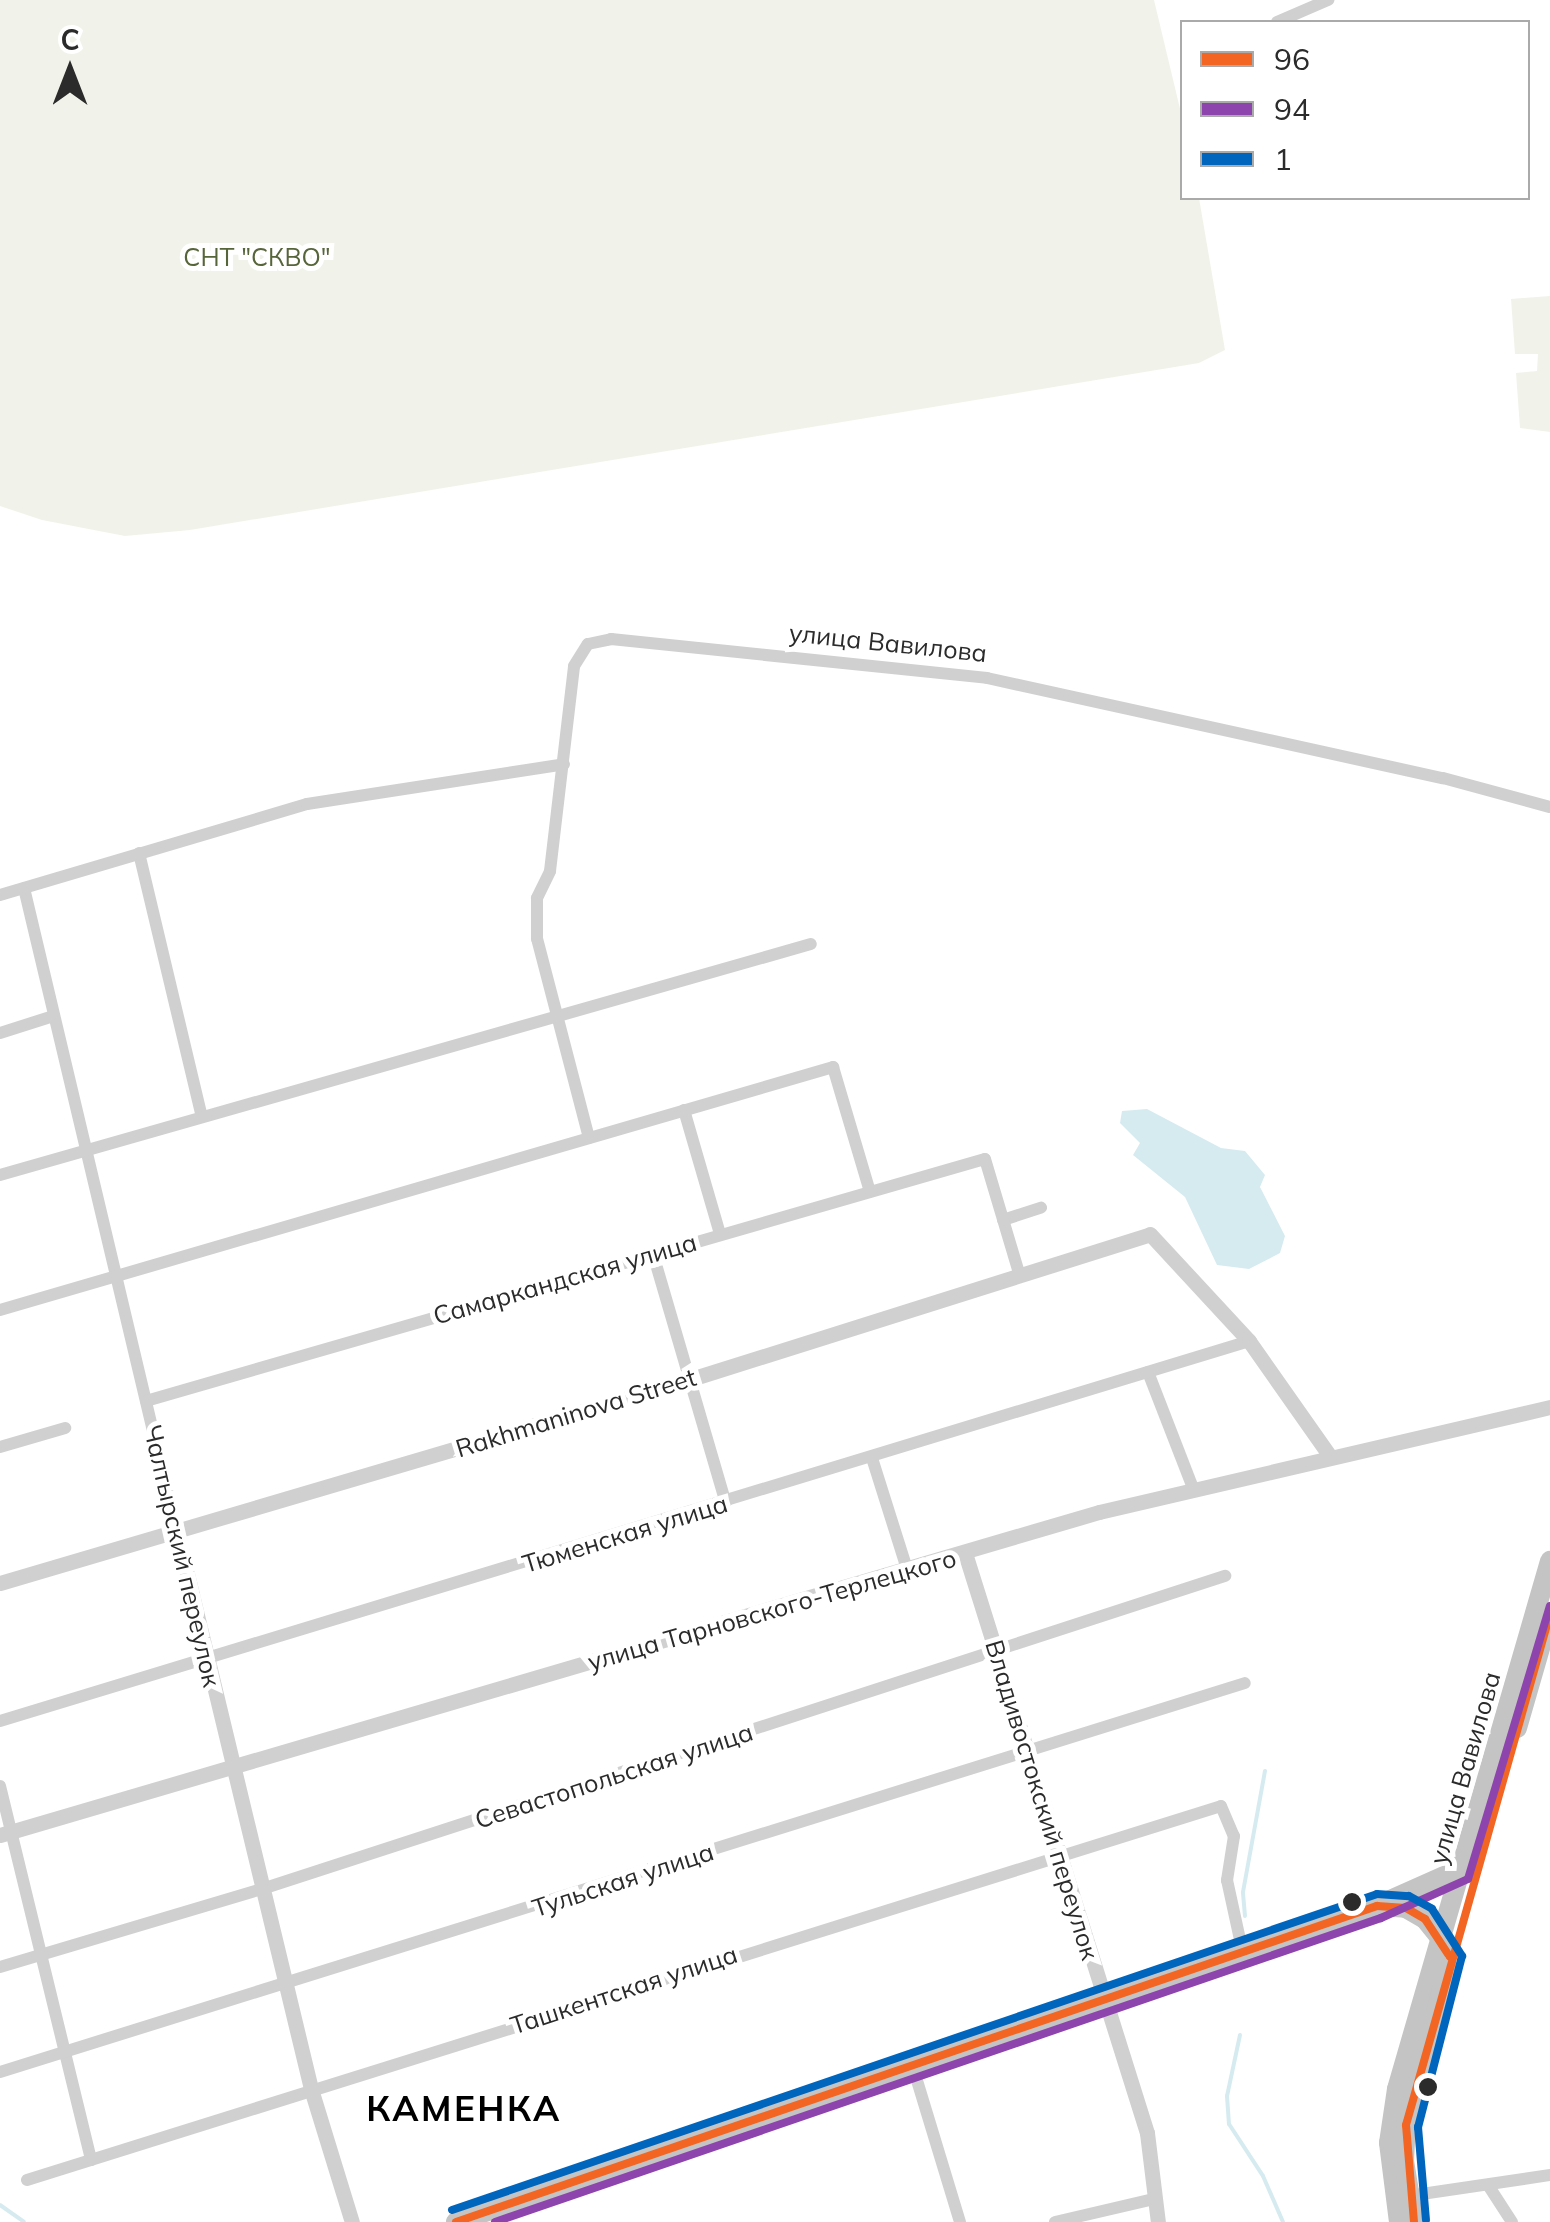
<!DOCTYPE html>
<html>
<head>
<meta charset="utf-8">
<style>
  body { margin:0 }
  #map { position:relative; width:1550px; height:2222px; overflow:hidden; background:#fff; font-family:Mulish,sans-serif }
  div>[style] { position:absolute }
  .green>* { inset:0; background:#f1f3ea }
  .water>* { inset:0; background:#d6ebf0 }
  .stream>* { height:4px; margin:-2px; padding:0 2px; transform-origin:2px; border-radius:2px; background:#d6ebf0 }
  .minor>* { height:12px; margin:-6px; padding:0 6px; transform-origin:6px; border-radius:6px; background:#d0d0d0 }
  .tertiary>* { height:15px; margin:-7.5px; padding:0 7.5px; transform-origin:7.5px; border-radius:7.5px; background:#d0d0d0 }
  .primary>* { height:20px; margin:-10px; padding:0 10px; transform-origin:10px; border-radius:10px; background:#c4c4c4 }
  .bus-1>* { height:8px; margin:-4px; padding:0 4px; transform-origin:4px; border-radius:4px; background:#f26522 }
  .bus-2>* { height:8px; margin:-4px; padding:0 4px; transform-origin:4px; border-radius:4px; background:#8e44ad }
  .bus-3>* { height:8px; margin:-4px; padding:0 4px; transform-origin:4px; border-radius:4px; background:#0065bd }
  .dots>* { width:28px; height:28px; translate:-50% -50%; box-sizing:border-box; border:5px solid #fff; border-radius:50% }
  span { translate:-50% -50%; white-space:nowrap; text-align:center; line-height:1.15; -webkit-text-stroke:10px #fff; paint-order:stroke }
  .park-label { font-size:25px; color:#57653a }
  .street-label { font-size:25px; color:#2b2b2b }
  .district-label { font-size:35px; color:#000; font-weight:700; letter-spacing:2.5px }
  .legend { position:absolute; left:1180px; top:20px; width:350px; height:180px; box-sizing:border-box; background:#fff; border:2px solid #aaa; margin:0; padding:12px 18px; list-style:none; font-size:30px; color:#2b2b2b }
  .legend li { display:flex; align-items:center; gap:20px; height:50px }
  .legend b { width:50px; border:2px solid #aaa }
  .north { position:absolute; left:20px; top:20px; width:100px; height:100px; -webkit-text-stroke:8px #fff; paint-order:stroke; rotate:0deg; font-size:28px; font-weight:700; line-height:40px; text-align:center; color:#2b2b2b }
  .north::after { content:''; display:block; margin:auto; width:35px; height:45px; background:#2b2b2b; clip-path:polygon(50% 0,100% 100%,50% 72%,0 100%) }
</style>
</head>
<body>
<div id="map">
  <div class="green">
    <i style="clip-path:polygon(0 0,1154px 0,1182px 117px,1182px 198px,1199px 198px,1225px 350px,1199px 363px,190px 530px,125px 536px,42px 520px,0 506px)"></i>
    <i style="clip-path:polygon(1550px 296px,1550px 432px,1520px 428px,1516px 373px,1537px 371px,1538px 354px,1515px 354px,1511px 299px)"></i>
  </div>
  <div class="water">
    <i style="clip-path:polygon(1147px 1109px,1221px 1148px,1245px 1151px,1265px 1175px,1260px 1187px,1285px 1236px,1280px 1253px,1249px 1269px,1217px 1265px,1185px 1197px,1133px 1155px,1140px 1143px,1120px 1123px,1122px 1111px)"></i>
  </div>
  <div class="stream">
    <i style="left:1245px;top:1916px;width:24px;rotate:-95deg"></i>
    <i style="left:1243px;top:1892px;width:123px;rotate:-79.7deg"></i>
    <i style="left:1240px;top:2035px;width:62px;rotate:102deg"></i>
    <i style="left:1227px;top:2096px;width:28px;rotate:86deg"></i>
    <i style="left:1229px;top:2124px;width:62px;rotate:56.8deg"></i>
    <i style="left:1263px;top:2176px;width:50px;rotate:66.5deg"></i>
    <i style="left:0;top:2205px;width:29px;rotate:35deg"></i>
  </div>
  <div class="minor">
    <i style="left:1277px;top:22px;width:56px;rotate:-23.3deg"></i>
    <i style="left:139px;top:853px;width:271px;rotate:76.6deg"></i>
    <i style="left:24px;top:888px;width:662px;rotate:76.64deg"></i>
    <i style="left:0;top:895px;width:320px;rotate:-16.5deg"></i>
    <i style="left:307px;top:804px;width:260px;rotate:-8.8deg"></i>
    <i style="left:0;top:1033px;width:52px;rotate:-17.7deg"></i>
    <i style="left:684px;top:1110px;width:129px;rotate:73.8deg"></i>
    <i style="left:589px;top:1138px;width:206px;rotate:-104.6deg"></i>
    <i style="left:537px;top:939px;width:41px;rotate:-90deg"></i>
    <i style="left:537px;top:898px;width:30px;rotate:-64deg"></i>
    <i style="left:550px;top:871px;width:206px;rotate:-83.3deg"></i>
    <i style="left:574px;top:666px;width:26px;rotate:-58deg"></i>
    <i style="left:588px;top:644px;width:24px;rotate:-12deg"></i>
    <i style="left:611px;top:639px;width:378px;rotate:5.9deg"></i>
    <i style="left:987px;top:678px;width:467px;rotate:12.4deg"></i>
    <i style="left:1443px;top:778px;width:111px;rotate:15.2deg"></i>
    <i style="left:0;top:1175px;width:843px;rotate:-15.9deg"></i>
    <i style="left:1003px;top:1220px;width:40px;rotate:-18deg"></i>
    <i style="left:653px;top:1254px;width:259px;rotate:73.7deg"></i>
    <i style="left:0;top:1310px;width:868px;rotate:-16.26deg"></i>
    <i style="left:833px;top:1067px;width:130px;rotate:73.5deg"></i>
    <i style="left:1148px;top:1372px;width:124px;rotate:68.8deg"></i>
    <i style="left:146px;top:1401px;width:873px;rotate:-16.09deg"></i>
    <i style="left:985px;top:1159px;width:119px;rotate:73.4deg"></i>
    <i style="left:0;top:1447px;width:68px;rotate:-16.3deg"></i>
    <i style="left:872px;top:1458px;width:116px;rotate:72.5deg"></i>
    <i style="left:0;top:1721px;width:1306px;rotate:-16.92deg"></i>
    <i style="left:0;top:1786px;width:385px;rotate:76.3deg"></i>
    <i style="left:0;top:1967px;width:273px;rotate:-16.6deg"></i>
    <i style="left:262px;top:1889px;width:1013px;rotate:-18.01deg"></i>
    <i style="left:912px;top:2064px;width:165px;rotate:73.1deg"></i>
    <i style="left:0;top:2072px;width:1304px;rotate:-17.35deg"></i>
    <i style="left:27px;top:2180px;width:1251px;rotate:-17.39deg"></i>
    <i style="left:1221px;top:1806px;width:33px;rotate:67deg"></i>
    <i style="left:1234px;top:1836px;width:45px;rotate:99deg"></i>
    <i style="left:1227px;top:1880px;width:71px;rotate:77.7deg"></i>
    <i style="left:1488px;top:2185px;width:44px;rotate:57deg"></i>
    <i style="left:1408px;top:2196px;width:144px;rotate:-8.4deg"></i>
    <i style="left:1055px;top:2222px;width:102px;rotate:-13.1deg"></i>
  </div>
  <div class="tertiary">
    <i style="left:177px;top:1532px;width:573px;rotate:76.47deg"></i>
    <i style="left:311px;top:2089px;width:139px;rotate:72.9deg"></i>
    <i style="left:965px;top:1553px;width:608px;rotate:72.58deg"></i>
    <i style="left:1147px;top:2133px;width:90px;rotate:83deg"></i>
    <i style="left:0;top:1583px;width:720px;rotate:-16.45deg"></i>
    <i style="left:691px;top:1379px;width:481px;rotate:-17.5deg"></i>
    <i style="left:1150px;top:1234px;width:146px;rotate:47.2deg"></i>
    <i style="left:1249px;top:1341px;width:139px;rotate:54.9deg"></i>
    <i style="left:0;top:1835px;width:1145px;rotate:-16.38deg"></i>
    <i style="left:1099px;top:1512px;width:463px;rotate:-13.1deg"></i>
  </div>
  <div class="primary">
    <i style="left:1517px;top:1728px;width:119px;rotate:-73.9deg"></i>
    <i style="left:1379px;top:1906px;width:27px;rotate:4deg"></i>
    <i style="left:1406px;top:1908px;width:22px;rotate:30deg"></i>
    <i style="left:1425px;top:1919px;width:32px;rotate:51deg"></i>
    <i style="left:456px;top:2222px;width:974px;rotate:-18.94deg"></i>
    <i style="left:1377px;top:1906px;width:93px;rotate:-24.1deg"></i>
    <i style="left:1399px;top:2222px;width:80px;rotate:-97.2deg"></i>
    <i style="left:1389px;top:2143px;width:55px;rotate:-81.6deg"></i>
    <i style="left:1397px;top:2089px;width:550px;rotate:-73.84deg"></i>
    <i style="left:1414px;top:2222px;width:62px;rotate:-99.3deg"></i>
    <i style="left:1404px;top:2161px;width:36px;rotate:-87deg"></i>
    <i style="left:1406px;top:2125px;width:163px;rotate:-75.1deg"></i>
  </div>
  <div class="bus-1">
    <i style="left:456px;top:2222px;width:974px;rotate:-18.94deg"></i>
    <i style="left:1377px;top:1906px;width:29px;rotate:4deg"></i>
    <i style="left:1406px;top:1908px;width:22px;rotate:30deg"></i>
    <i style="left:1425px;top:1919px;width:45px;rotate:56.7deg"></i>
    <i style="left:1414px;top:2222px;width:97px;rotate:-94.7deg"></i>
    <i style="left:1406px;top:2125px;width:531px;rotate:-74.26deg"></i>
  </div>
  <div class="bus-2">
    <i style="left:495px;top:2222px;width:937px;rotate:-18.94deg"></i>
    <i style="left:1381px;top:1918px;width:95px;rotate:-24.1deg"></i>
    <i style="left:1468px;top:1879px;width:285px;rotate:-73.3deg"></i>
  </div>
  <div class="bus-3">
    <i style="left:452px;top:2210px;width:977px;rotate:-18.86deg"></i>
    <i style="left:1377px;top:1894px;width:32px;rotate:4deg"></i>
    <i style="left:1409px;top:1896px;width:26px;rotate:29deg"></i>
    <i style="left:1432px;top:1909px;width:56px;rotate:57.4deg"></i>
    <i style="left:1462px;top:1956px;width:177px;rotate:104.4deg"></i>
    <i style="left:1418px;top:2127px;width:93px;rotate:85.1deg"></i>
  </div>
  <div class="dots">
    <i style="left:1352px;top:1902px;background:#2b2b2b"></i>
    <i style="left:1428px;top:2087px;background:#2b2b2b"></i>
  </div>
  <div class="park-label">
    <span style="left:257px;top:257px">СНТ "СКВО"</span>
  </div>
  <div class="street-label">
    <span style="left:888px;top:643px;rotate:6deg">улица Вавилова</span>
    <span style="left:565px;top:1279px;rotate:-16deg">Самаркандская улица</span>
    <span style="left:576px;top:1413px;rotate:-17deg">Rakhmaninova Street</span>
    <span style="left:625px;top:1534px;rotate:-17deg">Тюменская улица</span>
    <span style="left:182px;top:1556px;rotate:77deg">Чалтырский переулок</span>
    <span style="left:772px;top:1610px;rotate:-16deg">улица Тарновского-Терлецкого</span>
    <span style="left:1465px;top:1768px;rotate:-74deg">улица Вавилова</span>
    <span style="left:614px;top:1776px;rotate:-18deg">Севастопольская улица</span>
    <span style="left:1042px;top:1800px;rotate:73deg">Владивостокский переулок</span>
    <span style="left:623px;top:1880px;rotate:-18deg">Тульская улица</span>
    <span style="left:624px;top:1990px;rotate:-18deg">Ташкентская улица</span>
  </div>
  <div class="district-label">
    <span style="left:464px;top:2108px">КАМЕНКА</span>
  </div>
  <ul class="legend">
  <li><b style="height:12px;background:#f26522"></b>96</li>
  <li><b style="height:12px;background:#8e44ad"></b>94</li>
  <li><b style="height:12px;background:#0065bd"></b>1</li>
  </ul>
  <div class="north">С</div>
</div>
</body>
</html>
